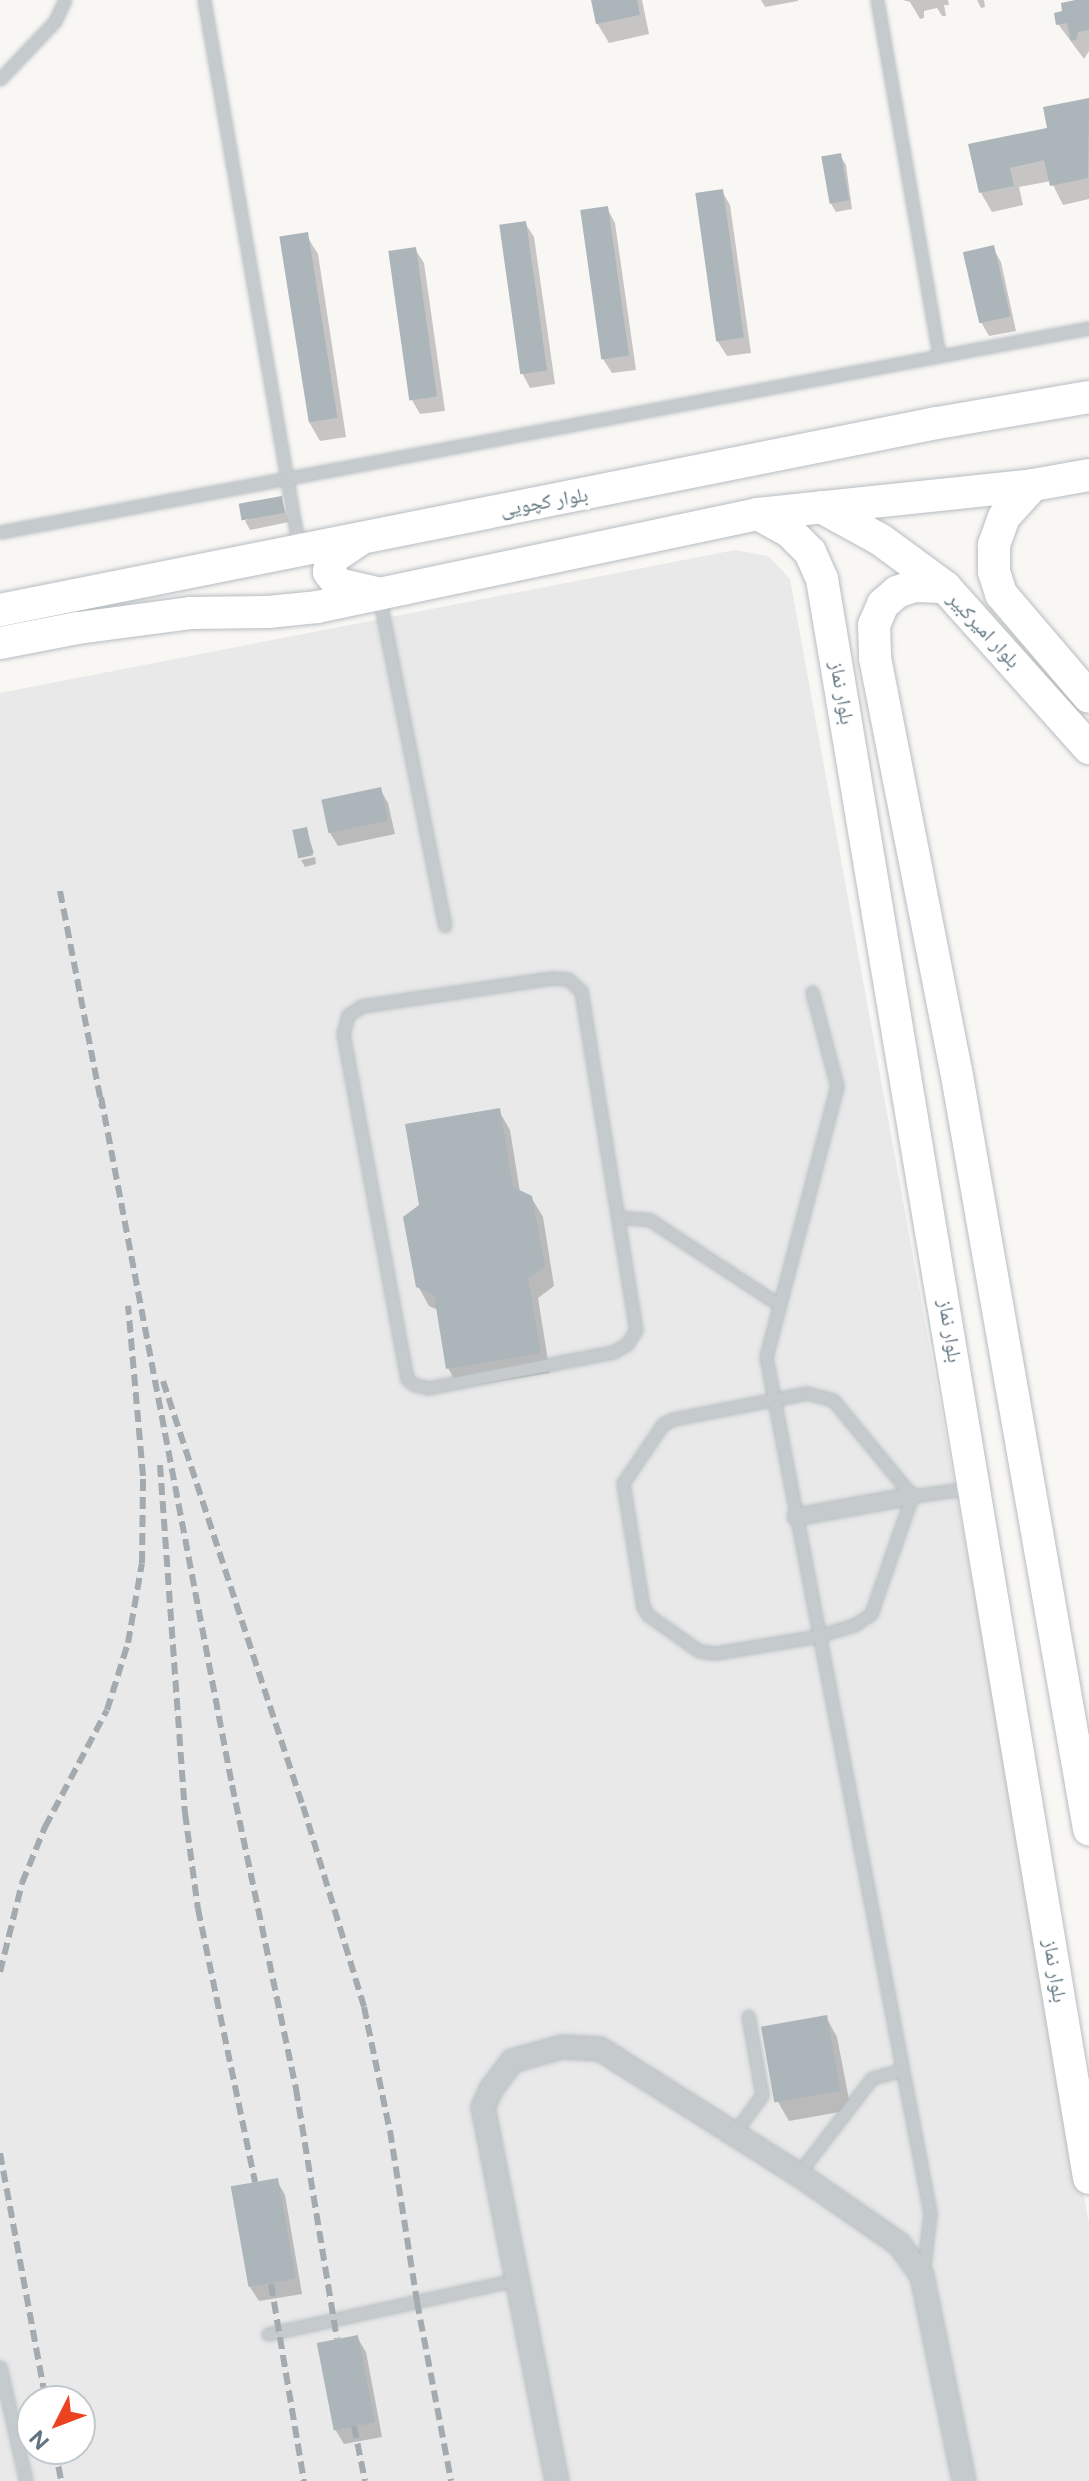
<!DOCTYPE html>
<html>
<head>
<meta charset="utf-8">
<style>
  body { margin:0 }
  #map { position:relative; width:1089px; height:2481px; overflow:hidden; background:#f8f7f4; font-family:Figtree,"Noto Naskh Arabic",sans-serif }
  div>[style] { position:absolute }
  .built>* { inset:0; background:#e8e9e8 }
  .shadow>* { inset:0; background:#0003 }
  .building>* { inset:0; background:#abb5ba; transform-origin:0 0 }
  .roads { filter:drop-shadow(0 0 2px #b7bdc1) drop-shadow(0 0 2px #b7bdc1) }
  .service>* { height:11px; margin:-5.5px; padding:0 5.5px; transform-origin:5.5px; border-radius:5.5px; background:#c5cacc }
  .pedestrian>* { height:16px; margin:-8px; padding:0 8px; transform-origin:8px; border-radius:8px; background:#c5cacc }
  .minor>* { height:22px; margin:-11px; padding:0 11px; transform-origin:11px; border-radius:11px; background:#c5cacc }
  .secondary>* { height:32px; margin:-16px; padding:0 16px; transform-origin:16px; border-radius:16px; background:#fff }
  .rail>* { height:6px; margin-top:-3px; transform-origin:0; background:repeating-linear-gradient(90deg,#a3abb0 0 12px,transparent 0 18px) }
  span { translate:-50% -50%; white-space:nowrap; text-align:center; line-height:1.15; -webkit-text-stroke:8px #fff; paint-order:stroke }
  .street-label { font-size:20px; color:#617581 }
  .north { position:absolute; left:16px; top:2385px; width:80px; height:80px; box-sizing:border-box; background:#fff; border:2px solid #c0c8cd; border-radius:50%; rotate:228deg; font-size:22px; font-weight:700; line-height:32px; text-align:center; color:#617581 }
  .north::after { content:''; display:block; margin:auto; width:28px; height:36px; background:#eb4321; clip-path:polygon(50% 0,100% 100%,50% 72%,0 100%) }
</style>
</head>
<body>
<div id="map">
  <div class="built">
    <i style="clip-path:polygon(evenodd,735px 550px,768px 556px,790px 579px,1089px 2224px,1089px 2481px,0 2481px,0 693px,735px 550px,32px 2401px,80px 2401px,80px 2449px,32px 2449px,32px 2401px)"></i>
  </div>
  <div class="shadow">
    <i style="clip-path:polygon(593px 0,642px 0,649px 34px,609px 43px,597px 23px)"></i>
    <i style="clip-path:polygon(761px 0,798px 0,798px 1px,765px 7px)"></i>
    <i style="clip-path:polygon(903px 0,948px 0,949px 5px,944px 5px,946px 16px,942px 16px,937px 8px,924px 11px,924px 18px,920px 19px,910px 2px)"></i>
    <i style="clip-path:polygon(977px 0,984px 0,985px 7px,981px 8px)"></i>
    <i style="clip-path:polygon(1076px 0,1089px 0,1089px 51px,1084px 59px,1058px 24px)"></i>
    <i style="clip-path:polygon(1089px 100px,1089px 199px,1063px 205px,1051px 181px,1019px 187px,1023px 205px,992px 212px,981px 193px,1050px 129px,1045px 109px)"></i>
    <i style="clip-path:polygon(840px 155px,846px 165px,852px 209px,836px 212px,830px 202px)"></i>
    <i style="clip-path:polygon(722px 191px,730px 205px,751px 353px,727px 356px,718px 342px)"></i>
    <i style="clip-path:polygon(607px 208px,615px 223px,636px 370px,612px 373px,603px 359px)"></i>
    <i style="clip-path:polygon(525px 223px,534px 237px,555px 384px,530px 388px,522px 373px)"></i>
    <i style="clip-path:polygon(306px 235px,318px 254px,346px 437px,320px 441px,309px 422px)"></i>
    <i style="clip-path:polygon(993px 248px,1001px 262px,1016px 331px,989px 336px,981px 322px)"></i>
    <i style="clip-path:polygon(415px 249px,424px 263px,445px 411px,420px 414px,412px 400px)"></i>
    <i style="clip-path:polygon(281px 499px,289px 522px,250px 530px,245px 521px)"></i>
    <i style="clip-path:polygon(380px 789px,388px 803px,395px 834px,338px 846px,329px 831px)"></i>
    <i style="clip-path:polygon(306px 829px,314px 853px,299px 856px)"></i>
    <i style="clip-path:polygon(315px 857px,316px 864px,305px 867px,301px 860px)"></i>
    <i style="clip-path:polygon(499px 1111px,510px 1130px,520px 1192px,531px 1197px,543px 1217px,554px 1286px,538px 1298px,550px 1373px,459px 1388px,448px 1368px,438px 1310px,429px 1306px,418px 1286px,421px 1206px)"></i>
    <i style="clip-path:polygon(826px 2017px,837px 2037px,851px 2110px,789px 2121px,778px 2102px)"></i>
    <i style="clip-path:polygon(277px 2181px,285px 2195px,302px 2294px,259px 2301px,250px 2287px)"></i>
    <i style="clip-path:polygon(357px 2337px,366px 2352px,382px 2437px,344px 2444px,335px 2429px)"></i>
  </div>
  <div class="building">
    <i style="clip-path:polygon(591px 0,637px 0,640px 15px,596px 24px)"></i>
    <i style="clip-path:polygon(1075px 0,1089px 0,1089px 30px,1078px 32px,1077px 39px,1071px 41px,1067px 23px,1056px 25px,1054px 13px,1062px 11px,1061px 3px)"></i>
    <i style="clip-path:polygon(1089px 98px,1088px 178px,1050px 186px,1044px 160px,1010px 168px,1014px 186px,979px 193px,968px 144px,1047px 128px,1043px 107px)"></i>
    <i style="left:841px;top:153px;width:48px;height:20px;rotate:80deg"></i>
    <i style="left:723px;top:189px;width:150px;height:28px;rotate:82deg"></i>
    <i style="left:608px;top:206px;width:151px;height:28px;rotate:82deg"></i>
    <i style="left:526px;top:221px;width:151px;height:27px;rotate:82deg"></i>
    <i style="left:308px;top:232px;width:188px;height:29px;rotate:81deg"></i>
    <i style="left:994px;top:245px;width:73px;height:32px;rotate:77deg"></i>
    <i style="left:416px;top:247px;width:151px;height:28px;rotate:82deg"></i>
    <i style="left:282px;top:496px;width:17px;height:44px;rotate:80deg"></i>
    <i style="left:381px;top:787px;width:34px;height:61px;rotate:78deg"></i>
    <i style="left:307px;top:827px;width:29px;height:15px;rotate:78deg"></i>
    <i style="clip-path:polygon(500px 1108px,513px 1187px,532px 1196px,545px 1266px,528px 1278px,541px 1353px,446px 1369px,434px 1295px,416px 1287px,403px 1217px,419px 1205px,405px 1124px)"></i>
    <i style="left:827px;top:2015px;width:77px;height:67px;rotate:80deg"></i>
    <i style="left:278px;top:2178px;width:102px;height:48px;rotate:80deg"></i>
    <i style="left:358px;top:2335px;width:89px;height:42px;rotate:79deg"></i>
  </div>
  <div class="roads">
    <div class="service">
      <i style="left:204px;top:0;width:556px;rotate:80.17deg"></i>
      <i style="left:877px;top:0;width:361px;rotate:80.1deg"></i>
      <i style="left:0;top:79px;width:80px;rotate:-46.5deg"></i>
      <i style="left:55px;top:21px;width:23px;rotate:-65deg"></i>
      <i style="left:0;top:532px;width:1108px;rotate:-10.61deg"></i>
      <i style="left:379px;top:596px;width:336px;rotate:78.7deg"></i>
      <i style="left:551px;top:978px;width:17px;rotate:3deg"></i>
      <i style="left:568px;top:979px;width:18px;rotate:43deg"></i>
      <i style="left:581px;top:991px;width:343px;rotate:80.8deg"></i>
      <i style="left:636px;top:1330px;width:17px;rotate:123deg"></i>
      <i style="left:627px;top:1344px;width:16px;rotate:150deg"></i>
      <i style="left:613px;top:1352px;width:188px;rotate:169deg"></i>
      <i style="left:428px;top:1388px;width:16px;rotate:-165deg"></i>
      <i style="left:413px;top:1384px;width:8px;rotate:-140deg"></i>
      <i style="left:407px;top:1379px;width:351px;rotate:-100.5deg"></i>
      <i style="left:343px;top:1034px;width:20px;rotate:-75deg"></i>
      <i style="left:348px;top:1015px;width:17px;rotate:-33deg"></i>
      <i style="left:362px;top:1006px;width:191px;rotate:-8.4deg"></i>
      <i style="left:812px;top:992px;width:97px;rotate:75.1deg"></i>
      <i style="left:837px;top:1086px;width:280px;rotate:104.7deg"></i>
      <i style="left:766px;top:1357px;width:872px;rotate:79.15deg"></i>
      <i style="left:930px;top:2213px;width:61px;rotate:96.5deg"></i>
      <i style="left:618px;top:1217px;width:32px;rotate:5deg"></i>
      <i style="left:650px;top:1220px;width:153px;rotate:33.3deg"></i>
      <i style="left:807px;top:1393px;width:27px;rotate:15deg"></i>
      <i style="left:833px;top:1400px;width:124px;rotate:50.5deg"></i>
      <i style="left:912px;top:1496px;width:125px;rotate:109.2deg"></i>
      <i style="left:871px;top:1614px;width:20px;rotate:147deg"></i>
      <i style="left:854px;top:1625px;width:37px;rotate:163deg"></i>
      <i style="left:819px;top:1636px;width:105px;rotate:170.7deg"></i>
      <i style="left:715px;top:1653px;width:16px;rotate:-173deg"></i>
      <i style="left:699px;top:1651px;width:62px;rotate:-144.8deg"></i>
      <i style="left:648px;top:1615px;width:9px;rotate:-122deg"></i>
      <i style="left:643px;top:1607px;width:126px;rotate:-99.2deg"></i>
      <i style="left:623px;top:1483px;width:71px;rotate:-55.9deg"></i>
      <i style="left:663px;top:1424px;width:11px;rotate:-27deg"></i>
      <i style="left:673px;top:1419px;width:136px;rotate:-11deg"></i>
      <i style="left:912px;top:1496px;width:60px;rotate:-7.7deg"></i>
      <i style="left:734px;top:2133px;width:47px;rotate:-53.6deg"></i>
      <i style="left:762px;top:2095px;width:80px;rotate:-100deg"></i>
      <i style="left:798px;top:2174px;width:121px;rotate:-52.4deg"></i>
      <i style="left:872px;top:2078px;width:30px;rotate:-15deg"></i>
      <i style="left:268px;top:2334px;width:254px;rotate:-12.3deg"></i>
      <i style="left:0;top:2367px;width:117px;rotate:77.2deg"></i>
    </div>
    <div class="pedestrian">
      <i style="left:796px;top:1517px;width:118px;rotate:-10.3deg"></i>
    </div>
    <div class="minor">
      <i style="left:557px;top:2481px;width:381px;rotate:-101.2deg"></i>
      <i style="left:483px;top:2107px;width:21px;rotate:-65deg"></i>
      <i style="left:492px;top:2088px;width:34px;rotate:-53deg"></i>
      <i style="left:512px;top:2061px;width:52px;rotate:-15.6deg"></i>
      <i style="left:562px;top:2047px;width:38px;rotate:3deg"></i>
      <i style="left:600px;top:2049px;width:234px;rotate:32.3deg"></i>
      <i style="left:798px;top:2174px;width:123px;rotate:34.7deg"></i>
      <i style="left:899px;top:2244px;width:39px;rotate:54deg"></i>
      <i style="left:922px;top:2276px;width:209px;rotate:78.4deg"></i>
    </div>
    <div class="secondary">
      <i style="left:1033px;top:485px;width:43px;rotate:132.2deg"></i>
      <i style="left:1004px;top:517px;width:30px;rotate:110deg"></i>
      <i style="left:994px;top:545px;width:27px;rotate:90deg"></i>
      <i style="left:994px;top:572px;width:23px;rotate:72deg"></i>
      <i style="left:1001px;top:594px;width:135px;rotate:49.5deg"></i>
      <i style="left:821px;top:507px;width:68px;rotate:28.8deg"></i>
      <i style="left:881px;top:540px;width:79px;rotate:36.3deg"></i>
      <i style="left:945px;top:587px;width:216px;rotate:48.2deg"></i>
      <i style="left:758px;top:514px;width:35px;rotate:29deg"></i>
      <i style="left:789px;top:531px;width:30px;rotate:45deg"></i>
      <i style="left:810px;top:552px;width:30px;rotate:66deg"></i>
      <i style="left:822px;top:579px;width:1621px;rotate:80.52deg"></i>
      <i style="left:362px;top:538px;width:37px;rotate:146deg"></i>
      <i style="left:331px;top:559px;width:13px;rotate:99deg"></i>
      <i style="left:329px;top:572px;width:15px;rotate:53deg"></i>
      <i style="left:338px;top:584px;width:39px;rotate:13deg"></i>
      <i style="left:945px;top:587px;width:31px;rotate:-178deg"></i>
      <i style="left:914px;top:586px;width:18px;rotate:161deg"></i>
      <i style="left:897px;top:592px;width:18px;rotate:139deg"></i>
      <i style="left:883px;top:604px;width:23px;rotate:113deg"></i>
      <i style="left:874px;top:625px;width:33px;rotate:88deg"></i>
      <i style="left:875px;top:658px;width:420px;rotate:78.9deg"></i>
      <i style="left:956px;top:1070px;width:771px;rotate:80.06deg"></i>
      <i style="left:0;top:610px;width:955px;rotate:-11.29deg"></i>
      <i style="left:937px;top:423px;width:154px;rotate:-9.7deg"></i>
      <i style="left:0;top:643px;width:79px;rotate:-10.9deg"></i>
      <i style="left:78px;top:628px;width:113px;rotate:-7.6deg"></i>
      <i style="left:190px;top:613px;width:78px;rotate:-0.7deg"></i>
      <i style="left:268px;top:612px;width:49px;rotate:-5.8deg"></i>
      <i style="left:317px;top:607px;width:451px;rotate:-11.9deg"></i>
      <i style="left:758px;top:514px;width:277px;rotate:-6deg"></i>
      <i style="left:1033px;top:485px;width:57px;rotate:-10.1deg"></i>
    </div>
  </div>
  <div class="rail">
    <i style="left:60px;top:891px;width:220px;rotate:79deg"></i>
    <i style="left:101px;top:1097px;width:700px;rotate:79.22deg"></i>
    <i style="left:232px;top:1785px;width:311px;rotate:78.1deg"></i>
    <i style="left:296px;top:2089px;width:253px;rotate:80.7deg"></i>
    <i style="left:163px;top:1381px;width:447px;rotate:71.8deg"></i>
    <i style="left:303px;top:1806px;width:210px;rotate:73.1deg"></i>
    <i style="left:364px;top:2007px;width:127px;rotate:78.2deg"></i>
    <i style="left:390px;top:2131px;width:173px;rotate:81deg"></i>
    <i style="left:417px;top:2302px;width:182px;rotate:79.2deg"></i>
    <i style="left:160px;top:1465px;width:349px;rotate:85.9deg"></i>
    <i style="left:185px;top:1813px;width:97px;rotate:82.3deg"></i>
    <i style="left:198px;top:1909px;width:279px;rotate:78.2deg"></i>
    <i style="left:0;top:1972px;width:92px;rotate:-76.1deg"></i>
    <i style="left:22px;top:1883px;width:61px;rotate:-67.7deg"></i>
    <i style="left:45px;top:1827px;width:132px;rotate:-62.1deg"></i>
    <i style="left:107px;top:1710px;width:70px;rotate:-72.6deg"></i>
    <i style="left:128px;top:1643px;width:81px;rotate:-80.1deg"></i>
    <i style="left:142px;top:1563px;width:87px;rotate:-89.3deg"></i>
    <i style="left:143px;top:1476px;width:171px;rotate:-95deg"></i>
    <i style="left:0;top:2153px;width:252px;rotate:79.5deg"></i>
    <i style="left:271px;top:2284px;width:200px;rotate:80.5deg"></i>
    <i style="left:354px;top:2426px;width:56px;rotate:78.7deg"></i>
    <i style="left:55px;top:2449px;width:33px;rotate:79deg"></i>
  </div>
  <div class="street-label">
    <span style="left:544px;top:502px;rotate:-10deg">بلوار کچویی</span>
    <span style="left:984px;top:630px;rotate:47deg">بلوار امیرکبیر</span>
    <span style="left:842px;top:693px;rotate:80deg">بلوار نماز</span>
    <span style="left:950px;top:1331px;rotate:81deg">بلوار نماز</span>
    <span style="left:1055px;top:1971px;rotate:81deg">بلوار نماز</span>
  </div>
  <div class="north">N</div>
</div>
</body>
</html>
